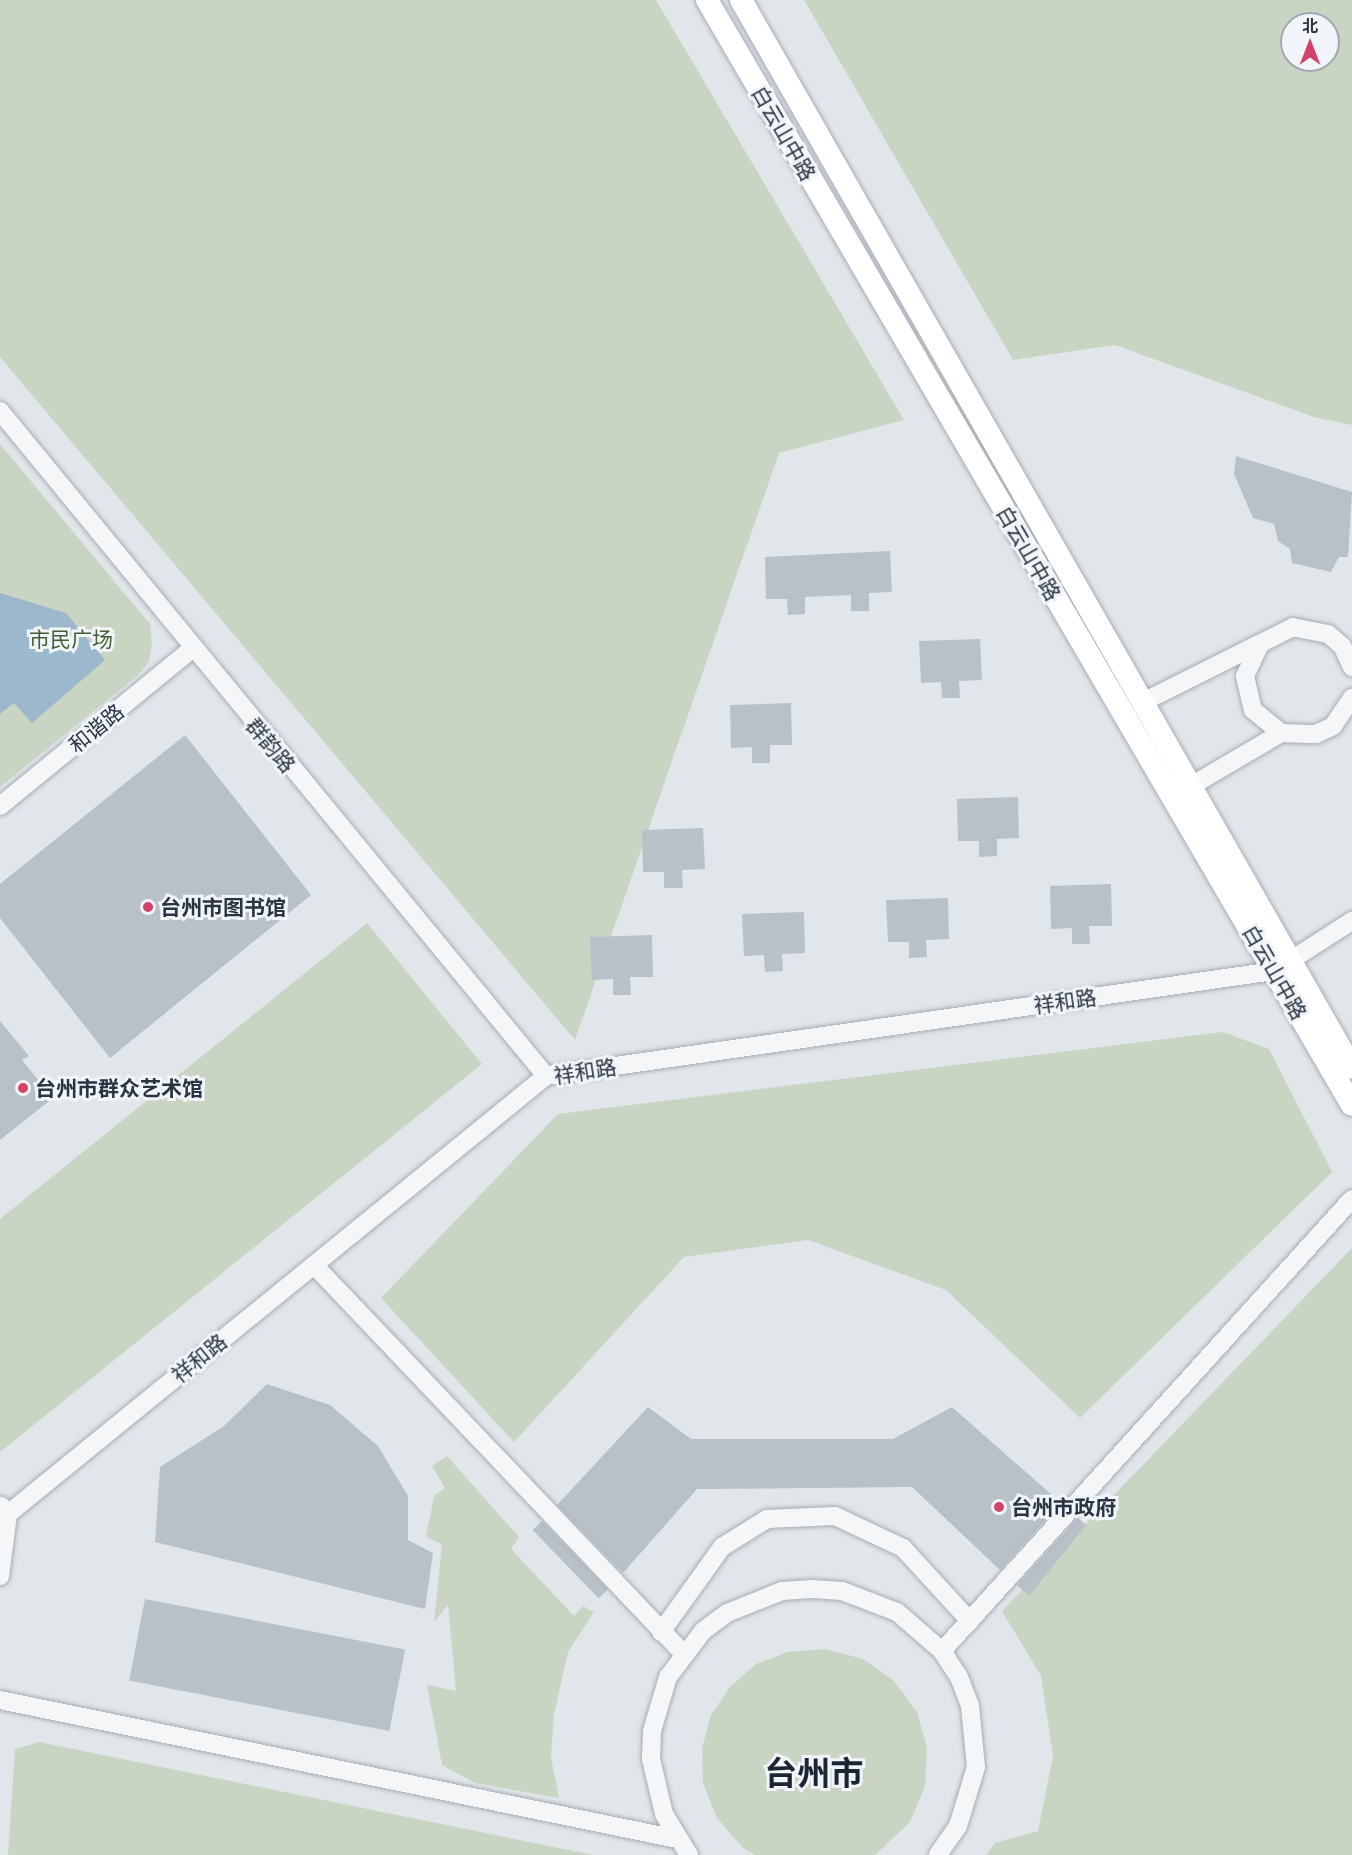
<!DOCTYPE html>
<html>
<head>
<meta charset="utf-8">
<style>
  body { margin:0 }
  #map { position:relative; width:1352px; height:1855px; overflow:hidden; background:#e1e6ea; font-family:Lato,"Noto Sans SC",sans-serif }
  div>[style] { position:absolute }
  .green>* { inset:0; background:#c9d5c2 }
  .water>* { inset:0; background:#9bb8cc }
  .building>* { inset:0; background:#b8c0c8; transform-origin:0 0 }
  .roads { filter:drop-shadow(0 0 2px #a6adb5) drop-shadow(0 0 2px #a6adb5) }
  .minor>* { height:18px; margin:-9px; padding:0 9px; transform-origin:9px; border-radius:9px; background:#f4f6f8 }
  .major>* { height:22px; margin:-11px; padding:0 11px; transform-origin:11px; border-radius:11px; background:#fff }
  .dots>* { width:16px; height:16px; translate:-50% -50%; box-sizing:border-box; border:3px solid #f1f4f8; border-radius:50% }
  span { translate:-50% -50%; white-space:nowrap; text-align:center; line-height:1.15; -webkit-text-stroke:6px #f1f4f8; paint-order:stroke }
  .street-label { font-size:21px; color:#283543 }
  .park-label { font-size:21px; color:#425f35 }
  .poi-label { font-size:21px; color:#283543; font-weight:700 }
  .left { translate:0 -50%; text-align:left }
  .town-label { font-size:33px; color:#1b2634; font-weight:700 }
  .north { position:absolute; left:1280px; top:12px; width:60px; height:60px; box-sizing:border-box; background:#f1f4f8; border:2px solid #a1a8b0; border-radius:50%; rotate:0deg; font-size:16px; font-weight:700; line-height:24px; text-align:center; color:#283543 }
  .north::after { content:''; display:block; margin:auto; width:21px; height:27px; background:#d44169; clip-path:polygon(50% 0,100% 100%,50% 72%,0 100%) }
</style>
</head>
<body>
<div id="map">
  <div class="green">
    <i style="clip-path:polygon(0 0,656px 0,904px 420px,779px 453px,575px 1040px,0 357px)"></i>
    <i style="clip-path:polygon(evenodd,804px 0,1352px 0,1352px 425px,1314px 417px,1115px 345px,1013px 360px,804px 0,1292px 24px,1328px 24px,1328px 60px,1292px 60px,1292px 24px)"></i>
    <i style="clip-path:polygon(0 444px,150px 624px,152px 643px,149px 662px,137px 676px,0 787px)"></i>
    <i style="clip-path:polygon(367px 923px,482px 1064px,0 1452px,0 1219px)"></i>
    <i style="clip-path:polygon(1223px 1032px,1269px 1049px,1332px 1172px,1080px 1418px,946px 1290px,808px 1240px,684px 1257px,514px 1442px,381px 1298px,558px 1114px)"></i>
    <i style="clip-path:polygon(1352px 1248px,1352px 1855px,986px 1855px,995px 1843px,1038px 1831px,1053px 1756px,1041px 1676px,1002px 1611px)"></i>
    <i style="clip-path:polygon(447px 1456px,519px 1537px,511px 1549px,574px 1616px,583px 1606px,594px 1612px,568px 1652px,554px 1714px,551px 1757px,559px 1798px,475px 1783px,442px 1765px,427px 1685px,456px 1691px,448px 1605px,434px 1622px,442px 1544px,426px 1537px,434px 1496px,445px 1488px,432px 1466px)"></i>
    <i style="clip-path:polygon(826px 1649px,863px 1659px,894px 1681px,917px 1712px,927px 1748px,925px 1786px,910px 1822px,875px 1855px,755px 1855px,742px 1847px,717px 1818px,703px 1783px,702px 1748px,711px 1715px,730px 1687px,756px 1664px,788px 1652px)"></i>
    <i style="clip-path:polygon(39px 1742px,593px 1855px,8px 1855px,15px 1749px)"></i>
  </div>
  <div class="water">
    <i style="clip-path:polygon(0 593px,66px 613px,105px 660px,32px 723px,14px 703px,0 714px)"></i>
  </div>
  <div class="building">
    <i style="clip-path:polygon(1236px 456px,1352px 492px,1348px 557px,1339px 557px,1331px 572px,1292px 563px,1290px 549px,1278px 541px,1274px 524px,1253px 518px,1234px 474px)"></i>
    <i style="clip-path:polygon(890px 551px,892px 592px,869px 593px,869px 611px,851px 611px,851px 595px,805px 597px,805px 614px,788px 615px,787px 599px,766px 599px,765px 557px)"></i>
    <i style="clip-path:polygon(980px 639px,982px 680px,959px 681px,960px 698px,942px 698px,941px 682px,921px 683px,919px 641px)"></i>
    <i style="clip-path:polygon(791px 703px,792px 745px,770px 745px,770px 763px,752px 763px,752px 747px,731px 748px,730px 705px)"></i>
    <i style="clip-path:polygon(185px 735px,311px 895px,110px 1058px,0 918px,0 884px)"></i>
    <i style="clip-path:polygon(1018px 797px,1019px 838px,997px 839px,997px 856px,979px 857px,979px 841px,958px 841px,957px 799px)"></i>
    <i style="clip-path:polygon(703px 828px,705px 869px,682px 870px,683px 888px,664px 888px,664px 872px,643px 872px,642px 830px)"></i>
    <i style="clip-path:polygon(1111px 884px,1112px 926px,1089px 926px,1090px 944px,1072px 944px,1072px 928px,1051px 929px,1050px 886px)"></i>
    <i style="clip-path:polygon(948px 898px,949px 939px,926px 940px,927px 957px,909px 958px,909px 942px,888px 942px,886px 900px)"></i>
    <i style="clip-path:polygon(804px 912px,805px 953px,782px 954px,783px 971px,765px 972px,764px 955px,744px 956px,742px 914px)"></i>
    <i style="clip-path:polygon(652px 935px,653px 977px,630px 977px,631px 995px,613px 995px,613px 979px,592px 980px,590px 937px)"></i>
    <i style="clip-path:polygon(0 1021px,29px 1056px,22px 1060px,53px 1098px,0 1140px)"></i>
    <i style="clip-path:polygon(267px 1384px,330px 1405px,378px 1446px,408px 1496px,408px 1540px,433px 1553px,425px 1609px,155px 1542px,160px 1467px,224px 1426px)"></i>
    <i style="clip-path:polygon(648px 1407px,691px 1439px,893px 1439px,952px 1407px,1061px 1503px,1000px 1570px,912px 1487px,697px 1489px,623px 1573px,557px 1505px)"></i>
    <i style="clip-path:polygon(1078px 1518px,1086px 1525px,1029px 1596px,1017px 1585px)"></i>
    <i style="left:542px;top:1521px;width:95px;height:13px;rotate:46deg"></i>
    <i style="left:145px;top:1599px;width:265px;height:83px;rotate:11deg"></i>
  </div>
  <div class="roads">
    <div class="minor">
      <i style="left:0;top:411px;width:860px;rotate:50.61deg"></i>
      <i style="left:1352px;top:667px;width:23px;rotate:-115deg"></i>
      <i style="left:1342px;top:646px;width:18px;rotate:-139deg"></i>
      <i style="left:1328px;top:634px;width:36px;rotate:-169deg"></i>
      <i style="left:1293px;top:627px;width:37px;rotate:153deg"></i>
      <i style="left:1260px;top:644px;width:35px;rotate:115deg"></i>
      <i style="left:1245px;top:676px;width:35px;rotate:77deg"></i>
      <i style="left:1253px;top:710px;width:36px;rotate:39deg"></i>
      <i style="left:1281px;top:733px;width:35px;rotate:2deg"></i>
      <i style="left:1316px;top:734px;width:19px;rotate:-25deg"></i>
      <i style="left:1333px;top:726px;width:34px;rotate:-56deg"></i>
      <i style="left:1143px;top:702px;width:130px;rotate:-26.6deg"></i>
      <i style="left:1191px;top:786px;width:104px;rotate:-30.5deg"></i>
      <i style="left:0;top:806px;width:248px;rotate:-39.3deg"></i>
      <i style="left:314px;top:1265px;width:535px;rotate:46.44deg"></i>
      <i style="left:8px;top:1514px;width:694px;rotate:-39.15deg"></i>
      <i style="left:546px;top:1076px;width:736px;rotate:-8.21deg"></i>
      <i style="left:1274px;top:971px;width:93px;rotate:-32.7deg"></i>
      <i style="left:0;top:1576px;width:63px;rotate:-82.6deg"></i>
      <i style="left:8px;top:1514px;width:11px;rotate:-131deg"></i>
      <i style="left:661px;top:1632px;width:105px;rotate:-54.3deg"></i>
      <i style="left:722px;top:1547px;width:53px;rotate:-31.9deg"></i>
      <i style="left:767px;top:1519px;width:68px;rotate:-2.5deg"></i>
      <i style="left:835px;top:1516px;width:75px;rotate:25.2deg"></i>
      <i style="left:903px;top:1548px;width:99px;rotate:47.5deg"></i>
      <i style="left:942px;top:1651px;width:610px;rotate:-47.79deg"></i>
      <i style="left:0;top:1700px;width:691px;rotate:11.6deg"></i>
      <i style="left:689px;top:1855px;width:48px;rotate:-121.4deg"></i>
      <i style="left:664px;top:1814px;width:57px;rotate:-103.3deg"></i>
      <i style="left:651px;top:1759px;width:28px;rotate:-88deg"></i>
      <i style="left:652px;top:1731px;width:56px;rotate:-73.5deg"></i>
      <i style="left:668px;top:1677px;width:58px;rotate:-52.7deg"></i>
      <i style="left:703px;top:1631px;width:30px;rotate:-37deg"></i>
      <i style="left:727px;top:1613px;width:59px;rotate:-21.8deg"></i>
      <i style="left:782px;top:1591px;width:30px;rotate:-4deg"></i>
      <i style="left:812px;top:1589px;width:30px;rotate:4deg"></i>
      <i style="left:842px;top:1591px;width:59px;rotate:20.9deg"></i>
      <i style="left:897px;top:1612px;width:60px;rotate:40.9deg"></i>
      <i style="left:942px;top:1651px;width:31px;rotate:57deg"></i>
      <i style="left:959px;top:1677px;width:31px;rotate:69deg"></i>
      <i style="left:970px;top:1706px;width:61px;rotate:84.4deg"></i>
      <i style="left:976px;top:1767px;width:62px;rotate:107deg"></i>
      <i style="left:958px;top:1826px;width:35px;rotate:125deg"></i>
    </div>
    <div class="major">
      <i style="left:707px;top:0;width:1279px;rotate:59.73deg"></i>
      <i style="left:741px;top:0;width:1230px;rotate:60.23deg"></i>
    </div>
  </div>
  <div class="dots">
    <i style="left:148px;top:907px;background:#d44169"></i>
    <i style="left:23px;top:1088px;background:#d44169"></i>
    <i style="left:999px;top:1507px;background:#d44169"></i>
  </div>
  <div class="street-label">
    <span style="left:784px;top:133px;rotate:60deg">白云山中路</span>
    <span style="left:1029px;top:553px;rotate:60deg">白云山中路</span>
    <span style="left:96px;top:728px;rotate:-39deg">和谐路</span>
    <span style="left:271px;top:745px;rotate:50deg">群韵路</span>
    <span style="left:1275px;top:972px;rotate:60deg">白云山中路</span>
    <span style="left:1065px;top:1001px;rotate:-8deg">祥和路</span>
    <span style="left:585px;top:1071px;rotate:-9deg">祥和路</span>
    <span style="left:199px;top:1358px;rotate:-39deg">祥和路</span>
  </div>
  <div class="park-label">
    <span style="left:71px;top:639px">市民广场</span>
  </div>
  <div class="poi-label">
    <span class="left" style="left:160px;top:907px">台州市图书馆</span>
    <span class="left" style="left:35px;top:1088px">台州市群众艺术馆</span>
    <span class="left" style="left:1011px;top:1507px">台州市政府</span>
  </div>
  <div class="town-label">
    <span style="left:814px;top:1773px">台州市</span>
  </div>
  <div class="north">北</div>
</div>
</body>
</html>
